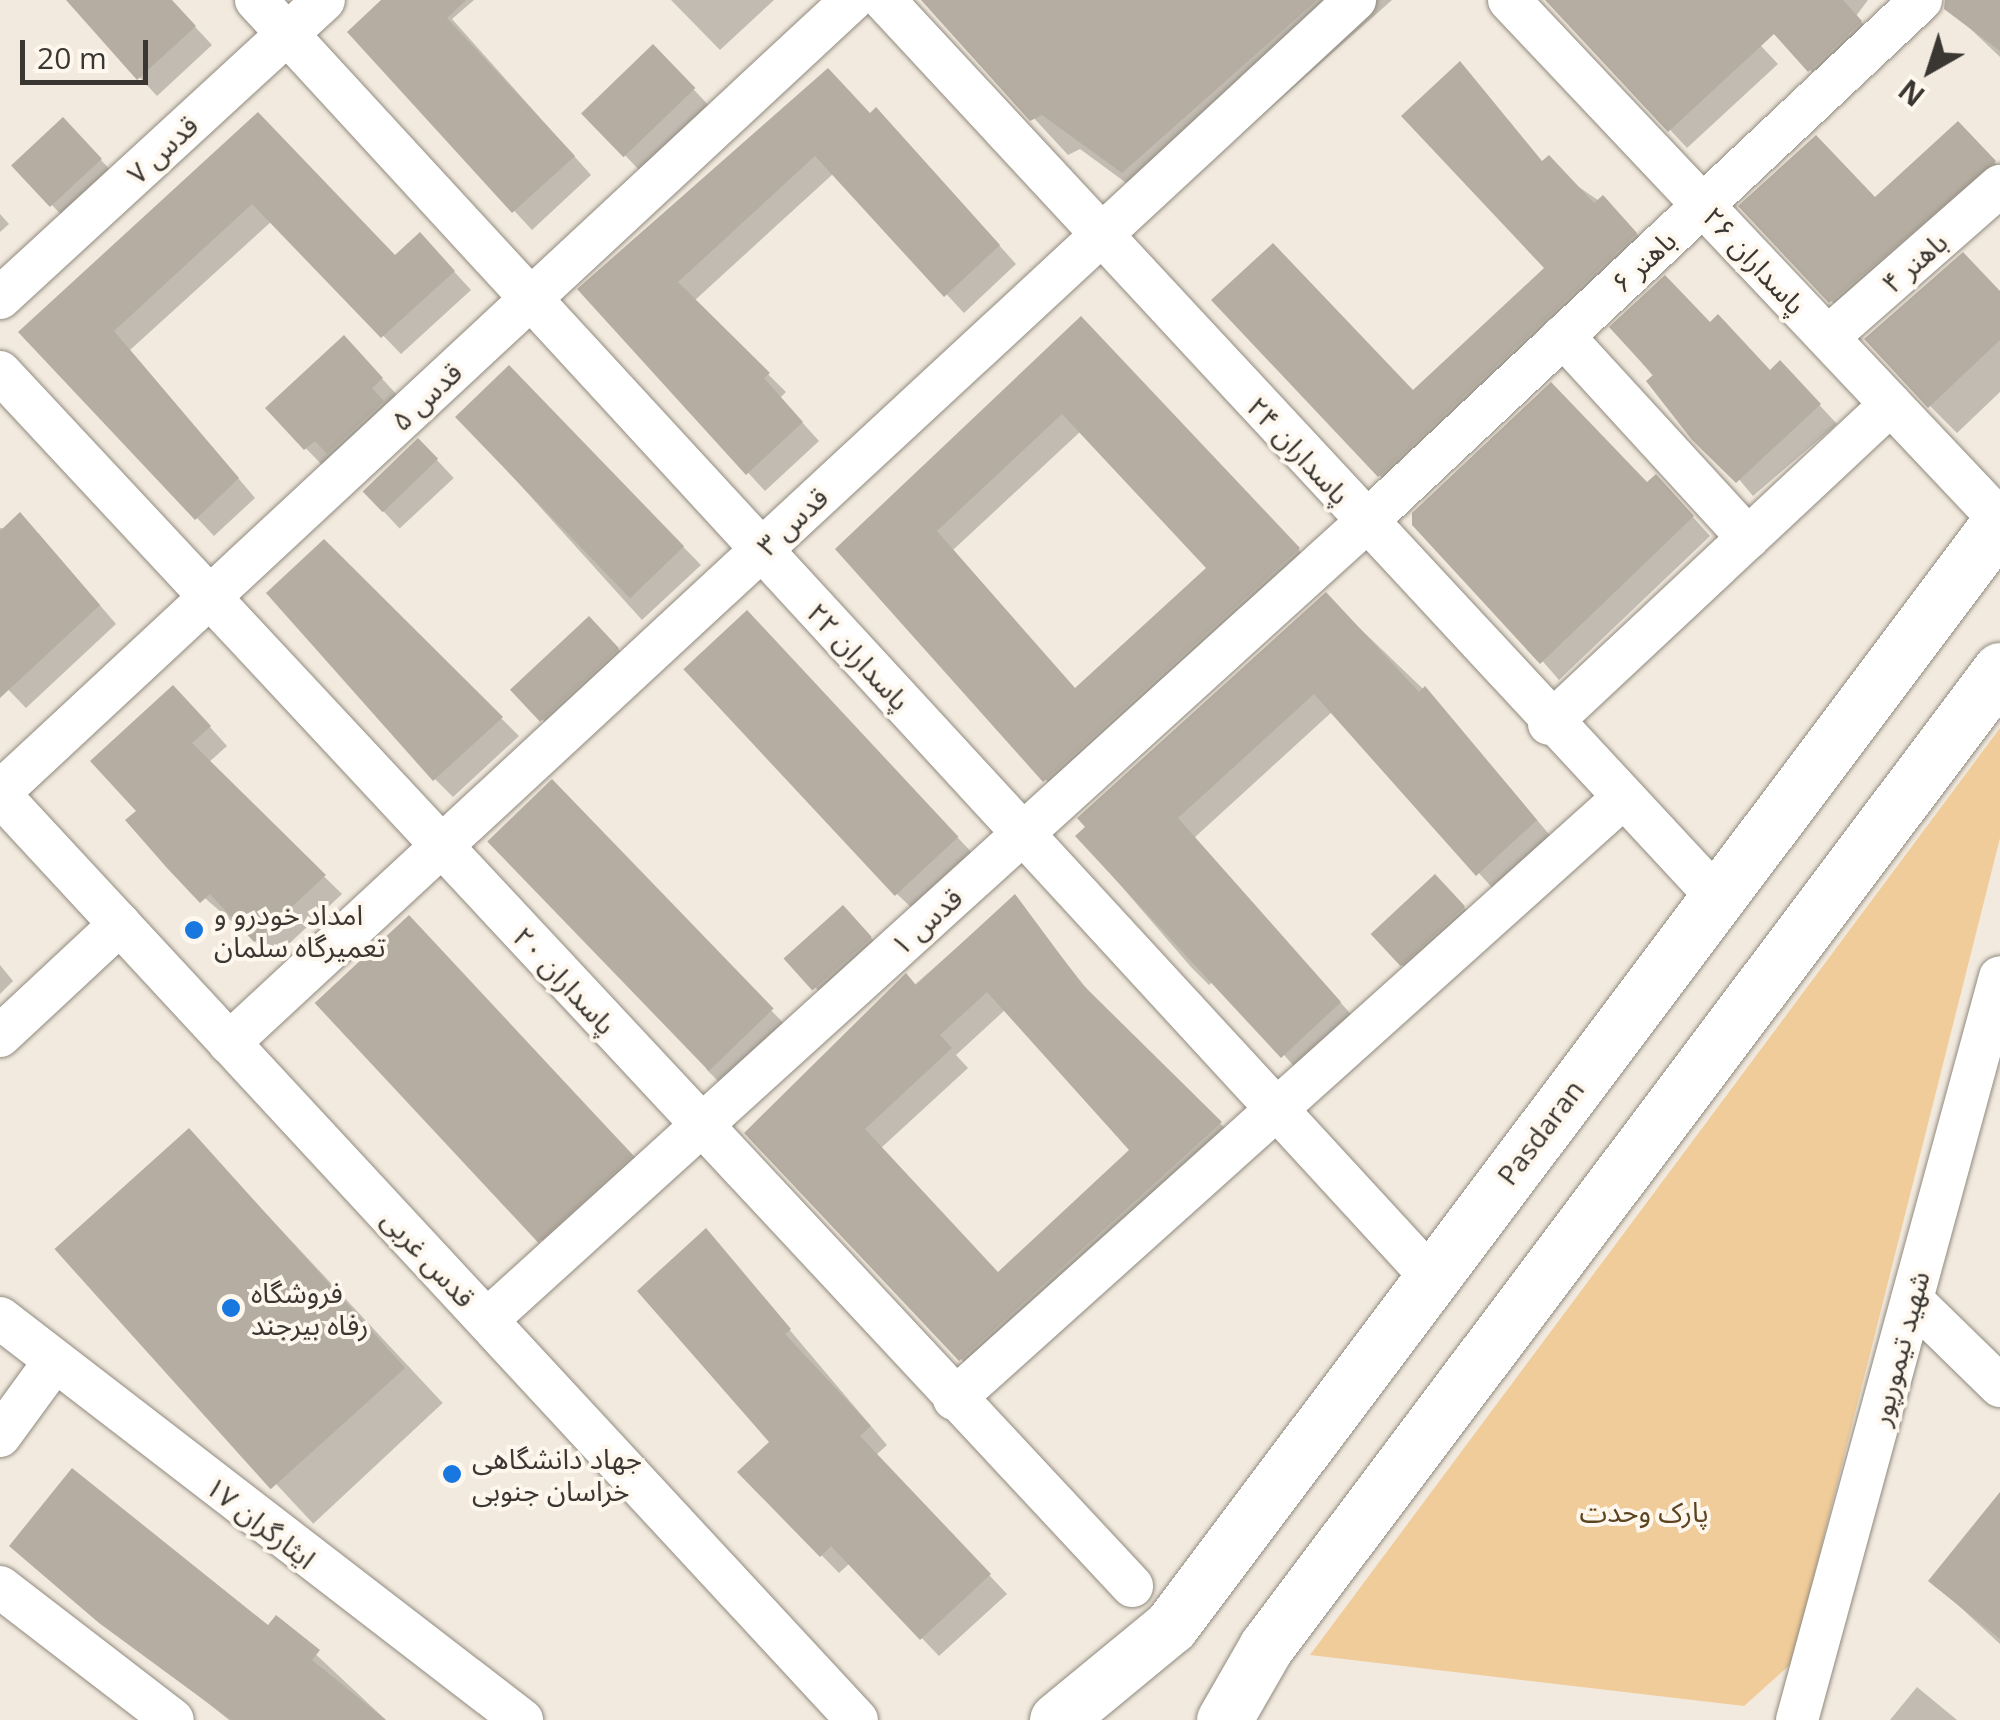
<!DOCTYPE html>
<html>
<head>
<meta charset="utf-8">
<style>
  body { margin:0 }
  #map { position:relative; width:2000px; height:1720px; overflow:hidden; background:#f2eadf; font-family:"Open Sans","Noto Sans Arabic",sans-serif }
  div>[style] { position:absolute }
  .green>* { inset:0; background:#f0cc9a }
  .shadow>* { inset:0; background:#0003; transform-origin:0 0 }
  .building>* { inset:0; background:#b5ada2; transform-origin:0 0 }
  .roads { filter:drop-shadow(0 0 2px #918a7f) drop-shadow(0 0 2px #918a7f) }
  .minor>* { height:42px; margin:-21px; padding:0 21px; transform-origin:21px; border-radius:21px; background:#fff }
  .major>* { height:55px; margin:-27.5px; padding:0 27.5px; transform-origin:27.5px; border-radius:27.5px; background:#fff }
  .dots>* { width:28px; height:28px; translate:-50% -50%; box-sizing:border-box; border:5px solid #fef7ee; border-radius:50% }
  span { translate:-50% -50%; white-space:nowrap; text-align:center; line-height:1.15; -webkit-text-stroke:8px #fef7ee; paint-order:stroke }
  .street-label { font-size:28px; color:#3a3733 }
  .poi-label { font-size:28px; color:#3a3733 }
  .left { translate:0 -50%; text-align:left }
  .park-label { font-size:28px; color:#5c4420 }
  .north { position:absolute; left:1880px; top:20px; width:100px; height:100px; -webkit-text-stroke:8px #fef7ee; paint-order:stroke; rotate:219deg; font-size:28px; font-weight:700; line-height:40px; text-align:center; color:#3a3733 }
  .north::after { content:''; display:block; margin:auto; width:35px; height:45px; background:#3a3733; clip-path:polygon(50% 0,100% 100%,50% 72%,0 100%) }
  .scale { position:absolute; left:20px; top:40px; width:128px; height:45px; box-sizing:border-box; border:5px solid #3a3733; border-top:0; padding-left:12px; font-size:30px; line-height:35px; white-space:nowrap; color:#3a3733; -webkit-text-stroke:8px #fef7ee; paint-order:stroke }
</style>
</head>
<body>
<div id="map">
  <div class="green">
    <i style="clip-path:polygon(2000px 728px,2000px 838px,1792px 1663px,1744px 1706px,1310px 1655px)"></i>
  </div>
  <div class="shadow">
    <i style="clip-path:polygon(69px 0,170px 0,212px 45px,157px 96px)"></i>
    <i style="clip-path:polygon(384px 0,474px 0,452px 19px,591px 175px,532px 230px,350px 32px)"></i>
    <i style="clip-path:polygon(671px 0,774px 0,720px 50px)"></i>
    <i style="clip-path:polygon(925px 0,1392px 0,1159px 207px,1080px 149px,1068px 155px)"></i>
    <i style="clip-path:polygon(1549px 0,1718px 0,1778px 64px,1687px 148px)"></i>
    <i style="clip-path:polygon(1790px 0,1868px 0,1856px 16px,1878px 40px,1828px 88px,1810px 70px)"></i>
    <i style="clip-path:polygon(1970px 0,2000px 0,2000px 57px,1958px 17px)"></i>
    <i style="clip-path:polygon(671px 65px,711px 108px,641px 172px,584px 112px)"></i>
    <i style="clip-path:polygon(258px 115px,396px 258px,437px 253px,471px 290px,401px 354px,272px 221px,130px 350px,255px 498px,214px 536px,22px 332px)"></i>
    <i style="clip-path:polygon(870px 116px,894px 128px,1016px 264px,964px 313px,834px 173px,694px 301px,786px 392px,780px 398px,819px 441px,765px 491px,581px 290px)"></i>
    <i style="clip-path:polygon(80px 138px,118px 178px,69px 223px,52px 205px)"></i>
    <i style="clip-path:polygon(1976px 142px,2000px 168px,1849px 319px,1831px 301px,1875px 200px)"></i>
    <i style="clip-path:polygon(1544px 163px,1621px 216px,1653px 252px,1397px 493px,1379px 475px,1413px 393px,1547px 269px)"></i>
    <i style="clip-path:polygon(0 214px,9px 224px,0 232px)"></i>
    <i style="clip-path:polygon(2000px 293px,2000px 392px,1957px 433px,1930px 406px)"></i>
    <i style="clip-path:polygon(1710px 325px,1771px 373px,1798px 382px,1837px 424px,1753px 496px,1613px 328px)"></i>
    <i style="clip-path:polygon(evenodd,1099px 338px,1316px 568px,1062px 798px,838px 549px,1099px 338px,1081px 431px,1209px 568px,1076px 690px,953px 550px,1081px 431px)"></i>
    <i style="clip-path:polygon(362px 357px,399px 397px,324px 467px,268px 409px)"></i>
    <i style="clip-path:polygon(509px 369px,701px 565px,642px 620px,458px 416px)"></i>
    <i style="left:436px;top:459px;width:26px;height:74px;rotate:47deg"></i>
    <i style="clip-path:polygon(1647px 485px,1673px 495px,1710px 536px,1559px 680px,1415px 514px)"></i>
    <i style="clip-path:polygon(0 528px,38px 533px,116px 624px,26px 708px,0 681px)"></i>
    <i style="clip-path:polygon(324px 542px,519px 736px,453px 797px,435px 779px)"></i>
    <i style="clip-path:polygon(1326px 596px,1443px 708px,1553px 839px,1496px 892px,1333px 711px,1194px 838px,1357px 1021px,1301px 1074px,1216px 979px,1209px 985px,1191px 967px,1078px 836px)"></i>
    <i style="clip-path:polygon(764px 631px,975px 856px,915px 911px,897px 894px)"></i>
    <i style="clip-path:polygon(607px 637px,635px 667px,559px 737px,513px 689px)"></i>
    <i style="clip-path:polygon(191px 706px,227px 746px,208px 763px,342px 894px,274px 958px,168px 866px,139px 811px)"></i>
    <i style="clip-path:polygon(570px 800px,789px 1029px,725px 1088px,707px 1070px)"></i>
    <i style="clip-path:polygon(1453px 895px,1481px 926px,1419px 982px,1401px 964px)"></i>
    <i style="clip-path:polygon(evenodd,1014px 897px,1098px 1003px,1238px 1141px,978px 1377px,747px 1133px,1014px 897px,1006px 1009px,1133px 1150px,998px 1275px,881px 1148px,968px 1068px,956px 1055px,1006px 1009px)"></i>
    <i style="clip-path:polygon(861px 927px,888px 956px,833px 1006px,788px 959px)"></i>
    <i style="clip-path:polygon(428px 939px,652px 1175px,560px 1258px,540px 1238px)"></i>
    <i style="clip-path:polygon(0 965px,13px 981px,0 994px)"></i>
    <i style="left:189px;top:1131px;width:372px;height:177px;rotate:47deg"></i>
    <i style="clip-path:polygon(706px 1231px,887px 1445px,876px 1455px,1007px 1594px,939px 1656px,850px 1563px,839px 1573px,740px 1472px,773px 1442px)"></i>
    <i style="clip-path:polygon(2000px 1498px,2000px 1644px,1932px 1581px)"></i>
    <i style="clip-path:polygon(12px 1546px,268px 1629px,277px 1618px,386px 1720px,229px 1720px)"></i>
    <i style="clip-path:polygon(1917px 1687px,1957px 1720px,1890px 1720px)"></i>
  </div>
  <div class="building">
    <i style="clip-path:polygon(66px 0,172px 0,196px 26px,137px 80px)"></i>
    <i style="clip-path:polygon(381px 0,466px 0,447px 18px,575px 156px,512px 213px,347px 32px)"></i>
    <i style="clip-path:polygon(921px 0,1317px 0,1122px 173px,1042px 115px,1030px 121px)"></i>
    <i style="clip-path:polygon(1545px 0,1843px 0,1862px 21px,1808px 72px,1774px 34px,1668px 132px)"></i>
    <i style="clip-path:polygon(1945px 0,2000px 0,2000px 51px,1944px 9px)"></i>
    <i style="left:653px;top:44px;width:61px;height:100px;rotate:46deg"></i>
    <i style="clip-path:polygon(1460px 61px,1542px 161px,1549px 155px,1594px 203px,1603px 195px,1637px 233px,1378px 477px,1211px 300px,1273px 243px,1413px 390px,1544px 268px,1401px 116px)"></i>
    <i style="clip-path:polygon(828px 68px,870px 113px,876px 107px,1000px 245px,944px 297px,815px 156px,678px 282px,770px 373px,764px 378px,803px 422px,746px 475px,577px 289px)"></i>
    <i style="clip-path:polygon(258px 112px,395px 255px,420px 232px,455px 271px,381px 338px,252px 204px,114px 331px,239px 478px,195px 520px,18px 332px)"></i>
    <i style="left:63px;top:117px;width:57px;height:71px;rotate:47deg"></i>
    <i style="clip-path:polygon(1958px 121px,1996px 161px,1829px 303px,1738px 206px,1816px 135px,1875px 197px)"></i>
    <i style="clip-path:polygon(1963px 252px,2000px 291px,2000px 340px,1928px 408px,1864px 339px)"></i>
    <i style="clip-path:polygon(1665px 275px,1710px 322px,1718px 314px,1770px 370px,1780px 360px,1821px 404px,1736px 483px,1692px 440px,1646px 381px,1653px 375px,1609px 327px)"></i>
    <i style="clip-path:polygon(evenodd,1081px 316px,1300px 548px,1043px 782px,835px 549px,1081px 316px,1062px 414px,1206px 568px,1075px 688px,937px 531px,1062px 414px)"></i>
    <i style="clip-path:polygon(344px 335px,383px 378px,372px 388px,384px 401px,327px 454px,315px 441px,304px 450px,265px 408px)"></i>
    <i style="left:509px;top:365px;width:252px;height:75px;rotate:46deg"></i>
    <i style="clip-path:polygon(1551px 382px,1647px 482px,1656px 474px,1694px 516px,1540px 664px,1412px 525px,1412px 513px)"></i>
    <i style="left:418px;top:438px;width:29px;height:77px;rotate:46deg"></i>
    <i style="clip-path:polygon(20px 512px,100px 605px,0 698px,0 531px)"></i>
    <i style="clip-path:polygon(324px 539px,503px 717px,433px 781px,266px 593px)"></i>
    <i style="clip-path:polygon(1326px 592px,1419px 692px,1425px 686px,1537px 820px,1476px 876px,1314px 694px,1178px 818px,1341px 1002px,1281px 1058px,1075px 836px,1085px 827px,1077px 818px)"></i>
    <i style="left:747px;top:610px;width:310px;height:87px;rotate:47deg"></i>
    <i style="left:589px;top:616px;width:44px;height:108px;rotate:47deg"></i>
    <i style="clip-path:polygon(173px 685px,211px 726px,192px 743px,326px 875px,254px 942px,210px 894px,200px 903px,167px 868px,125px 820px,136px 811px,90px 761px)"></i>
    <i style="left:552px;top:779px;width:319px;height:90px;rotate:46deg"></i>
    <i style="left:1435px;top:874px;width:44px;height:88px;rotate:47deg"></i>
    <i style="clip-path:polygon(evenodd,1015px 894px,1081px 983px,1222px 1122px,959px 1361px,744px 1133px,906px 973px,916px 985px,1015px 894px,987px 992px,1129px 1150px,998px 1272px,865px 1129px,952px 1048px,940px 1035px,987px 992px)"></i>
    <i style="left:843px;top:905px;width:43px;height:80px;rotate:48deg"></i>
    <i style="left:409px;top:915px;width:328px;height:129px;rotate:47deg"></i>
    <i style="left:189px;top:1128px;width:323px;height:181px;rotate:48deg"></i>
    <i style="clip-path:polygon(706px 1228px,791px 1329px,785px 1334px,871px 1426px,860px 1436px,991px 1574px,920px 1640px,831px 1546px,820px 1557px,737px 1472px,769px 1442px,637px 1291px)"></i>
    <i style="clip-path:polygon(72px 1468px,268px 1625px,276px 1615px,320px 1650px,312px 1660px,386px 1720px,231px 1720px,99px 1623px,9px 1546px)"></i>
    <i style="clip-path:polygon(2000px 1492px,2000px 1639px,1928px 1581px)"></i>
  </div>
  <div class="roads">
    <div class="minor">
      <i style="left:256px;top:0;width:1735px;rotate:47.38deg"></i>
      <i style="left:884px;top:0;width:1224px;rotate:47.12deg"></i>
      <i style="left:1509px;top:0;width:715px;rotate:46.64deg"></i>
      <i style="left:0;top:298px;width:440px;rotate:-42.6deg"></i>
      <i style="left:1563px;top:336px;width:274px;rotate:47.5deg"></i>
      <i style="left:1828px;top:337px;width:229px;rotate:-41.3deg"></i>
      <i style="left:0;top:372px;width:1660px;rotate:47deg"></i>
      <i style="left:1549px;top:724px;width:468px;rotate:-43.1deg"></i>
      <i style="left:0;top:792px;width:1163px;rotate:-42.91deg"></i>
      <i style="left:0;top:795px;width:1261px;rotate:47.19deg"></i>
      <i style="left:0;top:1036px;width:164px;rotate:-43deg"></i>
      <i style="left:229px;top:1043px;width:1535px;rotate:-42.81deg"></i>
      <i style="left:1912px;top:1300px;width:123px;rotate:44.3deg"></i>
      <i style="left:0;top:1318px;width:659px;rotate:37.6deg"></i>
      <i style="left:487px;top:1320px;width:1187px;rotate:-42.23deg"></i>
      <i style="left:1366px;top:522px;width:762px;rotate:-43.24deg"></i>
      <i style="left:954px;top:1399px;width:899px;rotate:-41.94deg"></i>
      <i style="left:0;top:1436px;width:92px;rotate:-53.9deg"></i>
      <i style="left:0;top:1587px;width:218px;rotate:37.6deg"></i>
      <i style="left:1797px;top:1720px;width:770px;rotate:-74.72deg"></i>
    </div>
    <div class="major">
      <i style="left:1057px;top:1720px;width:148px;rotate:-39.5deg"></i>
      <i style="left:1171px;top:1626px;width:1381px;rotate:-53.1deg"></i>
      <i style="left:1224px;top:1720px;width:84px;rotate:-60.1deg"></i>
      <i style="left:1266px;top:1647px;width:1222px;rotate:-53.08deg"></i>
    </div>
  </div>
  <div class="dots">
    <i style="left:194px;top:930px;background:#1977e0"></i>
    <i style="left:231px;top:1308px;background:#1977e0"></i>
    <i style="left:452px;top:1474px;background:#1977e0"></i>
  </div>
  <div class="street-label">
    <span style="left:162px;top:149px;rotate:-43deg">قدس ۷</span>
    <span style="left:1755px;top:260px;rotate:47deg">پاسداران ۲۶</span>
    <span style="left:1643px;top:261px;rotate:-43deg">باهنر ۶</span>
    <span style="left:1914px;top:262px;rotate:-41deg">باهنر ۴</span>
    <span style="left:426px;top:396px;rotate:-43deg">قدس ۵</span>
    <span style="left:1299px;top:450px;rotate:47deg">پاسداران ۲۴</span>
    <span style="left:792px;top:521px;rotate:-43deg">قدس ۳</span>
    <span style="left:859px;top:656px;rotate:47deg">پاسداران ۲۲</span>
    <span style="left:926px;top:921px;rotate:-42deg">قدس ۱</span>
    <span style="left:565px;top:980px;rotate:47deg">پاسداران ۲۰</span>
    <span style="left:1540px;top:1132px;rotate:-53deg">Pasdaran</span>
    <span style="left:429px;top:1258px;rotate:47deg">قدس غربی</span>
    <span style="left:1899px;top:1348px;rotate:-75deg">شهید تیمورپور</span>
    <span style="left:261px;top:1522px;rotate:38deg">ایثارگران ۱۷</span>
  </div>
  <div class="poi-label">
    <span class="left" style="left:214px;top:930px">امداد خودرو و<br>تعمیرگاه سلمان</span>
    <span class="left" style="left:251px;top:1308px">فروشگاه<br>رفاه بیرجند</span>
    <span class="left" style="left:472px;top:1474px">جهاد دانشگاهی<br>خراسان جنوبی</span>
  </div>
  <div class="park-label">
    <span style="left:1644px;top:1511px">پارک وحدت</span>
  </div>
  <div class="north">N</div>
  <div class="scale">20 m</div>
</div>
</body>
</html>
